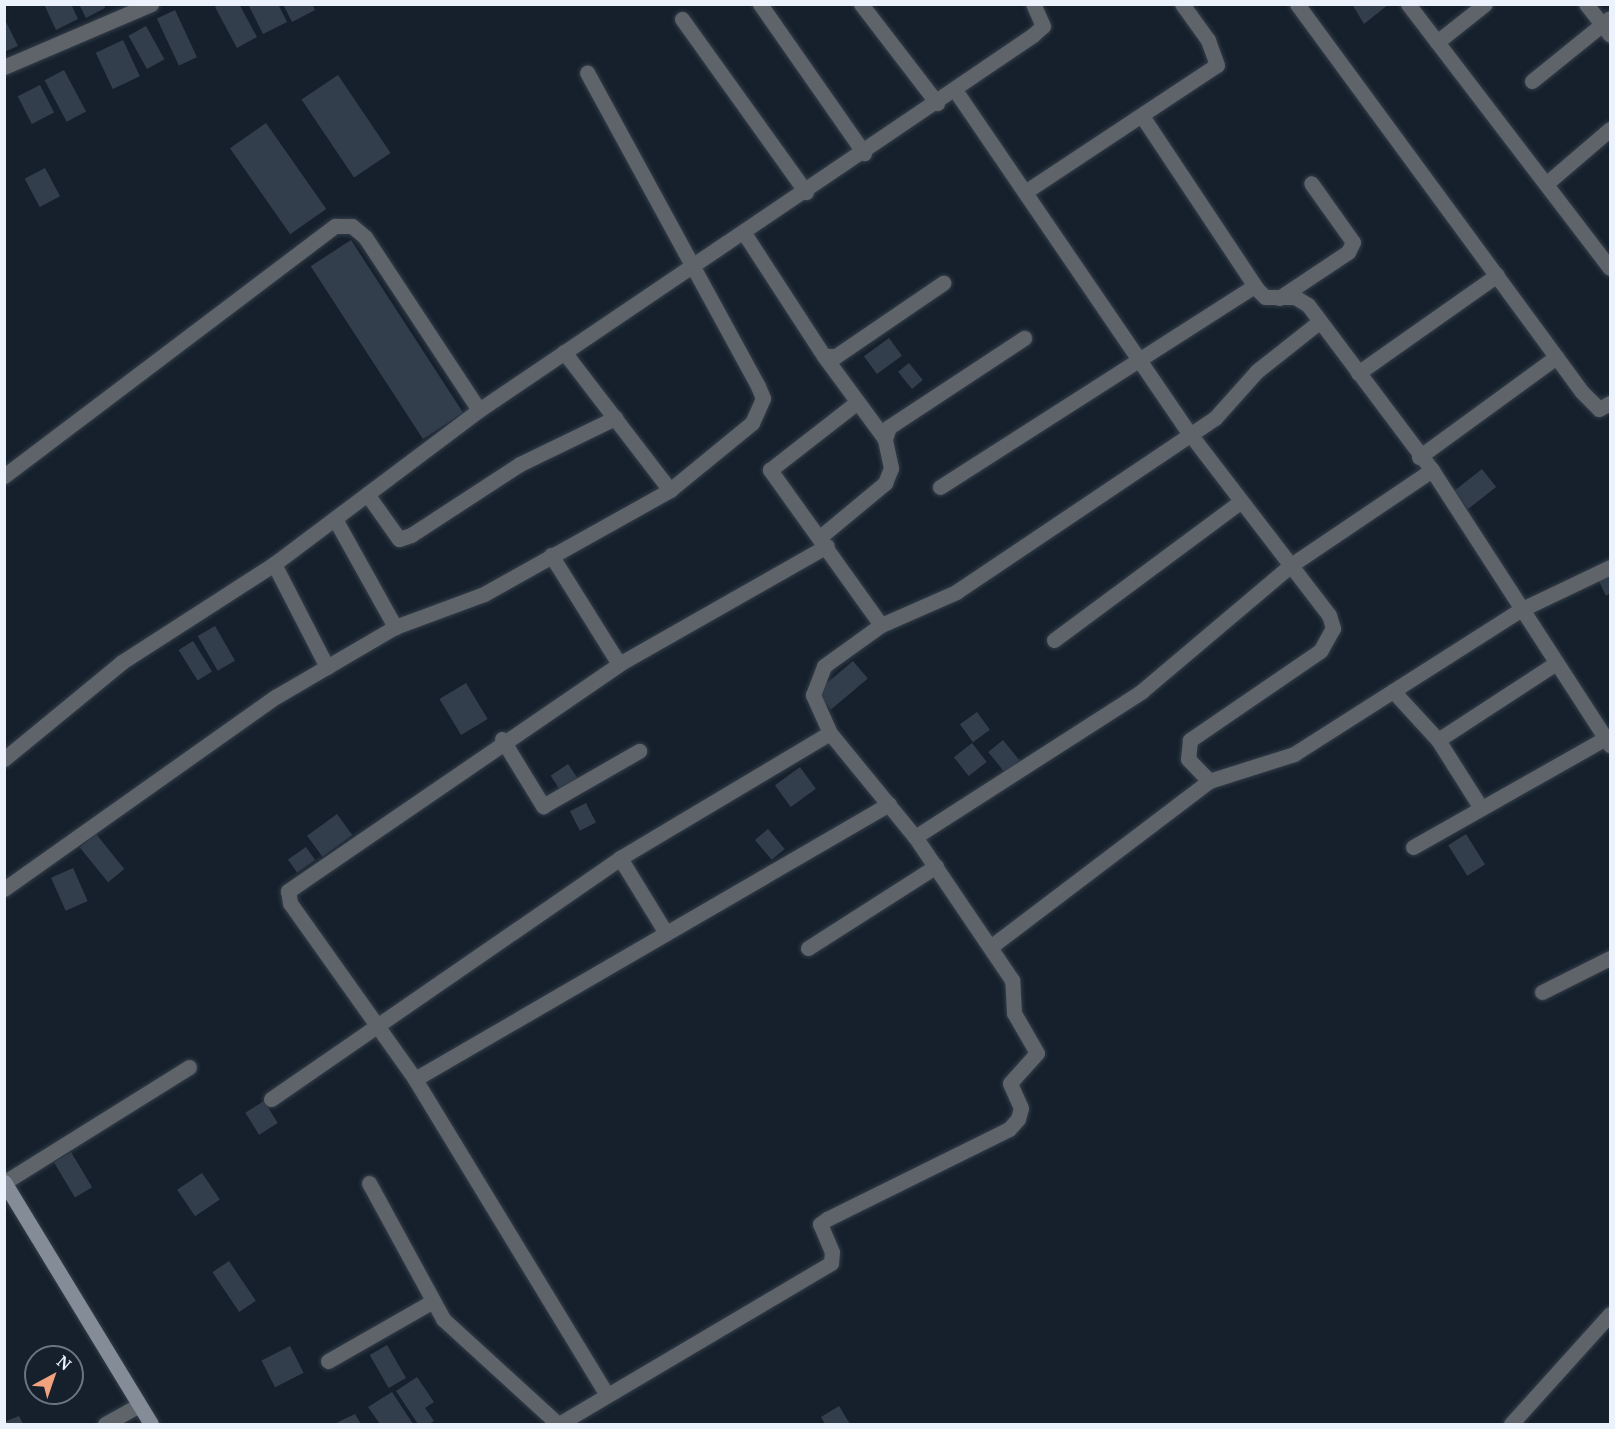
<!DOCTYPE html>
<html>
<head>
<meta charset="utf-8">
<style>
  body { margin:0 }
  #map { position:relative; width:1615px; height:1429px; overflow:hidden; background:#15202c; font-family:"Noto Serif",serif }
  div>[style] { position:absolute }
  .building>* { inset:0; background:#333e4d; transform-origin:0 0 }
  .roads { filter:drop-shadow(0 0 2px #333d49) drop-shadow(0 0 2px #333d49) }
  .minor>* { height:15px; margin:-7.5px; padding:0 7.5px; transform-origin:7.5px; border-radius:7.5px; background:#5f646b }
  .secondary>* { height:15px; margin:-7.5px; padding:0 7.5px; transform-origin:7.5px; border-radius:7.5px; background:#838c97 }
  span { translate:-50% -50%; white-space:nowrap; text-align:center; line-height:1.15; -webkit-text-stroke:5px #15202c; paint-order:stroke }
  .frame { position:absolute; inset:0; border:6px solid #ebf2fc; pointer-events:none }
  .north { position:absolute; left:24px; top:1345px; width:60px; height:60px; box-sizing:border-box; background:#15202c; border:2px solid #6b747f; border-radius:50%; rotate:40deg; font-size:16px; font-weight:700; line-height:24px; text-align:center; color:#ebf2fc }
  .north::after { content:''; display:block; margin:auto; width:21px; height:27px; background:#f2a17e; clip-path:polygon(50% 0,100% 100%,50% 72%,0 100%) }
</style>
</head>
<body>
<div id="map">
  <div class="building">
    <i style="clip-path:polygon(44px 4px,71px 4px,78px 19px,56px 30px)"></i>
    <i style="clip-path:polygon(79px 4px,104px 4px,105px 8px,86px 18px)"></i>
    <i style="clip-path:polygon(221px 4px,239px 4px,257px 37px,237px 48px,215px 7px)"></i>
    <i style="clip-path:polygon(248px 4px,278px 4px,287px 22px,263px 34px)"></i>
    <i style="clip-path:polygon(283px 4px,312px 4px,315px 10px,292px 22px)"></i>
    <i style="clip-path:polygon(1352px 4px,1389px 4px,1364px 24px)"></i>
    <i style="left:175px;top:10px;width:52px;height:20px;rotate:65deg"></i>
    <i style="clip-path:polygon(4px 18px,18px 46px,4px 52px)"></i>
    <i style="left:146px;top:26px;width:38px;height:20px;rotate:61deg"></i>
    <i style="left:123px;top:40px;width:40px;height:30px;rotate:65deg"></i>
    <i style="left:64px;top:70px;width:47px;height:22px;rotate:62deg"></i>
    <i style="left:338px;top:75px;width:94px;height:44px;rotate:56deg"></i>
    <i style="left:40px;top:85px;width:31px;height:25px;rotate:63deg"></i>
    <i style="left:266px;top:123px;width:105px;height:44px;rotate:55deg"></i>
    <i style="left:45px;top:168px;width:32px;height:23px;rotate:62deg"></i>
    <i style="left:351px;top:240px;width:206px;height:48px;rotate:57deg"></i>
    <i style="left:889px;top:338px;width:22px;height:31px;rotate:54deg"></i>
    <i style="left:909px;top:363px;width:22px;height:14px;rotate:51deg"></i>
    <i style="left:1482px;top:469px;width:23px;height:36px;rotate:52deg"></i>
    <i style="clip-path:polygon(1610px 573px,1610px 593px,1606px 596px,1598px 579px)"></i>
    <i style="left:215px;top:626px;width:40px;height:20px;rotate:60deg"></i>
    <i style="left:193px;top:641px;width:36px;height:17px;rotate:58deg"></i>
    <i style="left:853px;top:661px;width:23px;height:48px;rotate:50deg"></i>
    <i style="left:466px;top:683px;width:42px;height:31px;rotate:59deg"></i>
    <i style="left:977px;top:712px;width:22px;height:21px;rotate:54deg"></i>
    <i style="left:1003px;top:740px;width:27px;height:19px;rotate:51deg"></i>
    <i style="left:972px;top:743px;width:24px;height:23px;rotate:52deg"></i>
    <i style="left:568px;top:764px;width:23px;height:21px;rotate:56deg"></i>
    <i style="left:800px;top:767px;width:27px;height:31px;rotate:54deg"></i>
    <i style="left:586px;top:803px;width:22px;height:18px;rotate:63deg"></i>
    <i style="left:337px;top:814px;width:26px;height:37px;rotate:54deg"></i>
    <i style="left:768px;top:829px;width:26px;height:17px;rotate:50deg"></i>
    <i style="left:96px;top:834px;width:45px;height:21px;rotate:51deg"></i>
    <i style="left:1466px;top:834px;width:36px;height:21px;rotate:58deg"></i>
    <i style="left:306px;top:847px;width:16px;height:22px;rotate:55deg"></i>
    <i style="left:73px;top:868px;width:36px;height:24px;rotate:66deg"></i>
    <i style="left:264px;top:1101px;width:26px;height:22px;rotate:58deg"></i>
    <i style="left:71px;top:1152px;width:41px;height:20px;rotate:59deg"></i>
    <i style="left:202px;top:1173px;width:32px;height:30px;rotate:56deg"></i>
    <i style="left:229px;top:1261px;width:48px;height:20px;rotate:56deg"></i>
    <i style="left:387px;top:1345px;width:38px;height:20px;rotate:60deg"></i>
    <i style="left:290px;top:1346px;width:30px;height:32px;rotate:63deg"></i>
    <i style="clip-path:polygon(417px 1377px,434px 1402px,425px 1408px,434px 1421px,429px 1424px,418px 1424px,396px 1391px)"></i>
    <i style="clip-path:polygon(392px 1392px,413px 1424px,380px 1424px,368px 1407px)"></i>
    <i style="clip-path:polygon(839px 1406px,850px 1424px,825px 1424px,821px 1417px)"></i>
    <i style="clip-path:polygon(355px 1414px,361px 1424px,334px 1424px)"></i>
    <i style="clip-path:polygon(19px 1416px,23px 1424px,4px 1424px,4px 1422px)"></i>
  </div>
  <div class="roads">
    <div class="minor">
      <i style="left:760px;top:4px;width:182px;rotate:55.1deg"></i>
      <i style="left:861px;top:4px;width:125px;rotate:52.5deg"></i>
      <i style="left:1297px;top:4px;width:480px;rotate:53.7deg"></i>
      <i style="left:1581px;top:391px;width:25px;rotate:45deg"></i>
      <i style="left:1599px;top:409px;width:13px;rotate:-29deg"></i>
      <i style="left:1408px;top:4px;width:332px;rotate:52.6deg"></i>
      <i style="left:1586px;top:4px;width:39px;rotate:52deg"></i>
      <i style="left:682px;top:19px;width:213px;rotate:54.4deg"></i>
      <i style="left:1437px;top:42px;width:61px;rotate:-38.4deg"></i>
      <i style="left:4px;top:67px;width:160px;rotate:-23.2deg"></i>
      <i style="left:1532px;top:81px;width:100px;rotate:-38.9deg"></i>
      <i style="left:955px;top:90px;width:417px;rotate:55.7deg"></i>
      <i style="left:1190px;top:434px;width:228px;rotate:52.5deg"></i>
      <i style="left:1329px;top:615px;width:14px;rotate:73deg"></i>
      <i style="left:1333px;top:628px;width:26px;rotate:119deg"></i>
      <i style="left:1320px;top:651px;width:158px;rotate:145.6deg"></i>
      <i style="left:1190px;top:740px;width:19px;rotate:96deg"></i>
      <i style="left:1188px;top:759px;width:30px;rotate:46deg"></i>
      <i style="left:1142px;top:116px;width:208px;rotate:56.4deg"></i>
      <i style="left:1257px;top:289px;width:11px;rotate:45deg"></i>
      <i style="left:1265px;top:297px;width:30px"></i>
      <i style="left:1295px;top:297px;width:15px;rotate:32deg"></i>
      <i style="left:1308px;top:305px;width:206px;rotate:53.1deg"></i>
      <i style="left:1432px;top:470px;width:328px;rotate:57.1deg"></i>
      <i style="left:1547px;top:183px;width:83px;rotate:-40.6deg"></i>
      <i style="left:1025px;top:192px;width:230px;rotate:-33.5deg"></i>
      <i style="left:1217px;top:65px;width:27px;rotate:-110deg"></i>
      <i style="left:1208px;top:40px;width:44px;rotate:-125.8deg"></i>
      <i style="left:744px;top:233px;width:147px;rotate:57deg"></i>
      <i style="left:824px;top:356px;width:12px"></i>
      <i style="left:836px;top:356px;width:130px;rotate:-34.3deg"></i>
      <i style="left:1279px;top:298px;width:83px;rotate:-33.7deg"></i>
      <i style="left:1348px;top:252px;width:11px;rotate:-63deg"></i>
      <i style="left:1353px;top:242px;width:72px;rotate:-125.4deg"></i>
      <i style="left:564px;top:352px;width:174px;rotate:52.5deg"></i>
      <i style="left:824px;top:356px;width:103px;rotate:53.7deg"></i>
      <i style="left:1358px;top:373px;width:170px;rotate:-35.2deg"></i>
      <i style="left:1419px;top:457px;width:170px;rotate:-36.1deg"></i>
      <i style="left:4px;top:476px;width:415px;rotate:-37.1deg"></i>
      <i style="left:335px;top:226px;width:17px"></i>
      <i style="left:352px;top:226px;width:17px;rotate:40deg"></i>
      <i style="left:365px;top:237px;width:207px;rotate:56.6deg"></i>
      <i style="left:940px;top:487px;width:373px;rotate:-32.6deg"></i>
      <i style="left:367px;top:494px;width:55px;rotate:54.6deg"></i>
      <i style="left:399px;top:539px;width:13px;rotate:-18deg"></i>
      <i style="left:411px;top:535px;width:130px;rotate:-33.1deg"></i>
      <i style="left:520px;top:464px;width:106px;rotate:-25.8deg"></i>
      <i style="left:335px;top:519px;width:124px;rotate:60.9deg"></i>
      <i style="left:820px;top:537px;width:85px;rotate:-39.7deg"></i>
      <i style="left:885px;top:483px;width:16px;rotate:-68deg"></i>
      <i style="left:891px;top:468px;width:30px;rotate:-102deg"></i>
      <i style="left:885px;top:439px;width:13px;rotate:-72deg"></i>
      <i style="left:889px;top:427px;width:162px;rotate:-33.4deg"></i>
      <i style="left:551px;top:555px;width:128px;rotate:58deg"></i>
      <i style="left:274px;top:564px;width:116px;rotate:62.8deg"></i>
      <i style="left:881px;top:625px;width:82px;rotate:-23.7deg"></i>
      <i style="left:956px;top:592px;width:312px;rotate:-33.9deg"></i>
      <i style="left:1215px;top:418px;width:63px;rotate:-48.2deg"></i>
      <i style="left:1257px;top:371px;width:80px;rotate:-38.4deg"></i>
      <i style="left:1054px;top:640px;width:232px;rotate:-36.6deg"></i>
      <i style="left:1393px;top:691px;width:67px;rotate:47.4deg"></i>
      <i style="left:1438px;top:740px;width:80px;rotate:57.7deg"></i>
      <i style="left:502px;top:739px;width:79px;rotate:58.5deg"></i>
      <i style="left:543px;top:806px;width:111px;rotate:-29.8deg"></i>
      <i style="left:1438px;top:740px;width:141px;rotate:-33.1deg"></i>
      <i style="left:4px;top:759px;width:153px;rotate:-39.4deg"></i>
      <i style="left:122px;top:662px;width:181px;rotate:-32.8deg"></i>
      <i style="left:274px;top:564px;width:256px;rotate:-36.9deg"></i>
      <i style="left:479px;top:410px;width:669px;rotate:-34.09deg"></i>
      <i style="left:1033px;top:35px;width:13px;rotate:-42deg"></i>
      <i style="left:1043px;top:26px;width:24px;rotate:-114deg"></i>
      <i style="left:915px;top:837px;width:270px;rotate:-32.7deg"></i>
      <i style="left:1142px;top:691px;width:195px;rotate:-40.2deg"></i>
      <i style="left:1291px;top:565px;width:170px;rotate:-34deg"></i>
      <i style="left:1413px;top:847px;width:222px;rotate:-29.5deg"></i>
      <i style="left:620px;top:858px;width:88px;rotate:58.5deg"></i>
      <i style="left:4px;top:889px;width:334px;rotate:-35.3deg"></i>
      <i style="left:277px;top:696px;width:137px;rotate:-30.3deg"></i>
      <i style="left:395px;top:627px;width:95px;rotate:-20.3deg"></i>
      <i style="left:484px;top:594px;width:213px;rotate:-29.2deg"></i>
      <i style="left:670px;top:490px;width:106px;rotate:-39.3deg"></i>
      <i style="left:752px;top:423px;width:27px;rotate:-66deg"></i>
      <i style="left:763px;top:398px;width:13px;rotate:-113deg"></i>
      <i style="left:758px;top:386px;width:357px;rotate:-118.6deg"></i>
      <i style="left:993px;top:945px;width:271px;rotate:-37.2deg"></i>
      <i style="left:1209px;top:781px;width:89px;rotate:-17.6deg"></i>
      <i style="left:1294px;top:754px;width:268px;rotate:-32.5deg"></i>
      <i style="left:1520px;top:610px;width:100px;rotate:-25.5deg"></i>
      <i style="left:808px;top:948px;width:152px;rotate:-32.6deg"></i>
      <i style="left:1542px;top:992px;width:76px;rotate:-26.6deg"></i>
      <i style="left:415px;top:1079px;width:548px;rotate:-30.12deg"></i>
      <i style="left:271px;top:1099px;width:424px;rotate:-34.6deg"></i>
      <i style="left:620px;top:858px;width:244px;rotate:-30.8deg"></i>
      <i style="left:5px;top:1182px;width:217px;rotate:-32deg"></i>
      <i style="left:369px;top:1183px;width:155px;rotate:61.4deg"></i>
      <i style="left:443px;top:1319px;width:156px;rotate:42.4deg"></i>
      <i style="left:328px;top:1361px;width:121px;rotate:-29.7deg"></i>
      <i style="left:607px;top:1395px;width:370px;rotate:-121.3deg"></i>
      <i style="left:415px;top:1079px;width:216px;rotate:-125.4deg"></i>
      <i style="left:290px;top:903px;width:12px;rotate:-99deg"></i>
      <i style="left:288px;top:891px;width:401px;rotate:-34.4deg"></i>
      <i style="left:619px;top:664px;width:239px;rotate:-29.6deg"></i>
      <i style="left:105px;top:1424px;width:39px;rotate:-29deg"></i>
      <i style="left:559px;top:1424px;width:316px;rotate:-30.6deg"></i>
      <i style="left:831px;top:1263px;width:11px;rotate:-85deg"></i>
      <i style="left:832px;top:1252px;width:30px;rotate:-113deg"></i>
      <i style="left:820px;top:1224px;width:9px;rotate:-36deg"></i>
      <i style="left:827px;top:1219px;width:203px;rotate:-26.3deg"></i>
      <i style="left:1009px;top:1129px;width:13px;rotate:-48deg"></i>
      <i style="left:1018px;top:1119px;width:11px;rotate:-75deg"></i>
      <i style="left:1021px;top:1108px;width:27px;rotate:-114deg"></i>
      <i style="left:1010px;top:1083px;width:40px;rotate:-48deg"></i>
      <i style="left:1037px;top:1053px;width:46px;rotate:-119.9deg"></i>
      <i style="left:1014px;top:1013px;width:33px;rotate:-93deg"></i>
      <i style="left:1012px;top:980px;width:173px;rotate:-124.1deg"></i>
      <i style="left:915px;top:837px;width:134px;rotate:-129.3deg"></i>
      <i style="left:830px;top:733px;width:42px;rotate:-114.1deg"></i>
      <i style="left:813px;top:695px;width:31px;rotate:-69deg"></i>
      <i style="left:824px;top:666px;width:70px;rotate:-35.7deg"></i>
      <i style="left:881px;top:625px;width:191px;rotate:-125.6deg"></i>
      <i style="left:770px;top:470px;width:109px;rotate:-37.9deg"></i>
      <i style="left:1511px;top:1424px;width:148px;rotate:-48deg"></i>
    </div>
    <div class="secondary">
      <i style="left:4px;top:1182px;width:283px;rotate:58.7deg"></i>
    </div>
  </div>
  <div class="frame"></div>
  <div class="north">N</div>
</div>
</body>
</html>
